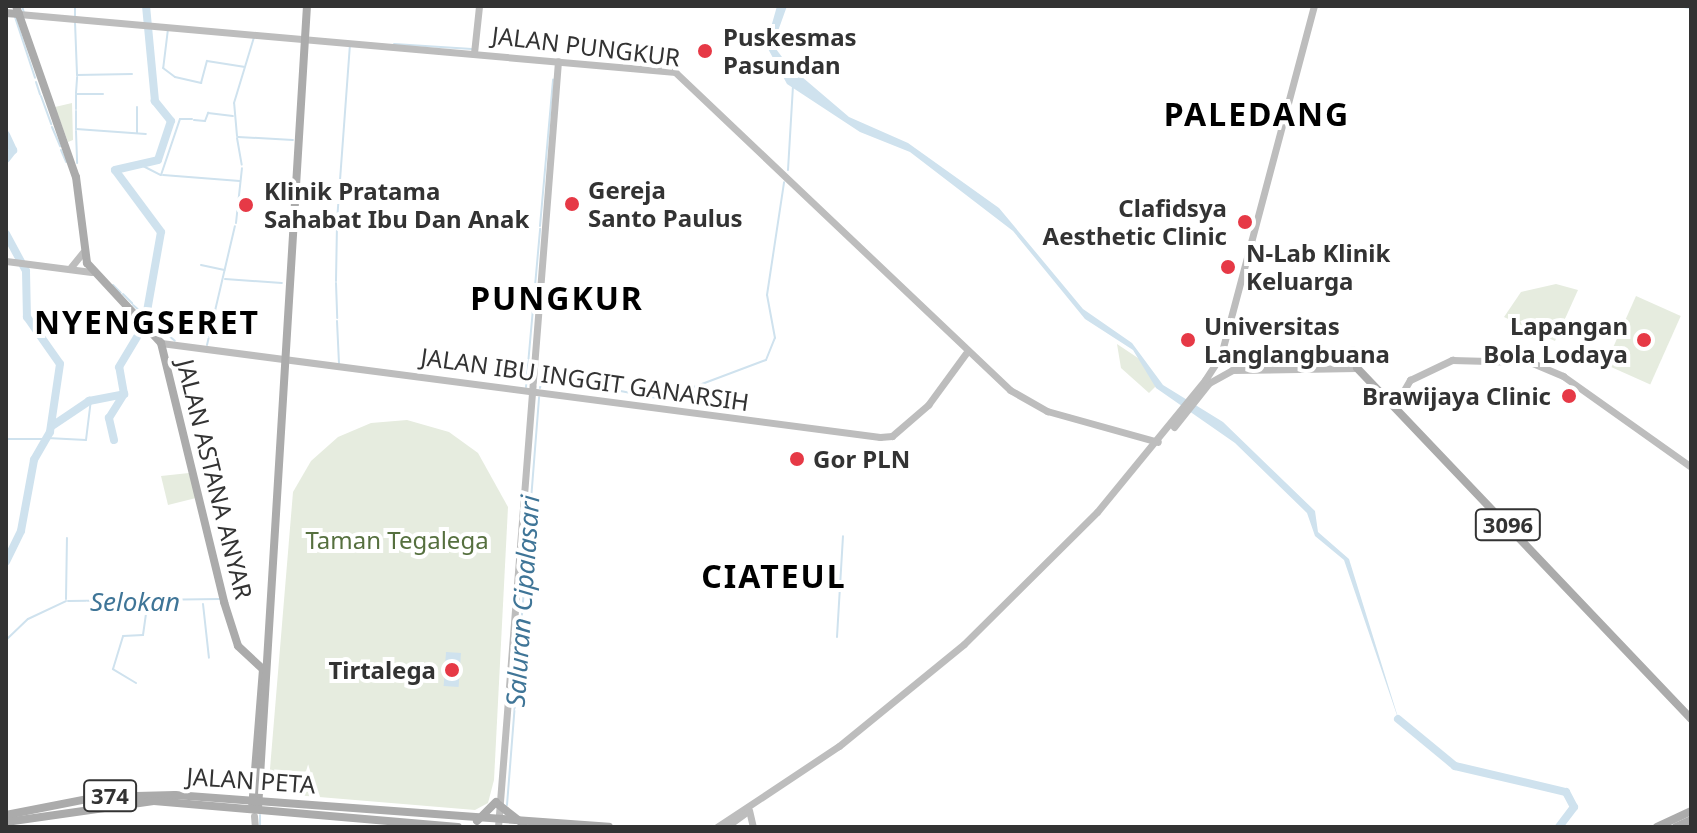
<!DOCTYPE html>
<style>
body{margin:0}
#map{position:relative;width:1697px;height:833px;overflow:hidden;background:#fff;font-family:"Noto Sans",sans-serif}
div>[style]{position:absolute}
.green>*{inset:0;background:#e6ecdf;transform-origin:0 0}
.water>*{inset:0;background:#cfe2ee;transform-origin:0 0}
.stream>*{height:2px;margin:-1px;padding:0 1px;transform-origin:1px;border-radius:1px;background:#cfe2ee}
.river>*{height:8px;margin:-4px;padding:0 4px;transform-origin:4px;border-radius:4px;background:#cfe2ee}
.secondary>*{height:7px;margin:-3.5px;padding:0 3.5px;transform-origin:3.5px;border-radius:3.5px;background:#bdbdbd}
.primary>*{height:8px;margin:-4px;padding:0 4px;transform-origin:4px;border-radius:4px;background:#ababab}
.dots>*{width:22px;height:22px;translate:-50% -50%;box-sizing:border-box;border:4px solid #fff;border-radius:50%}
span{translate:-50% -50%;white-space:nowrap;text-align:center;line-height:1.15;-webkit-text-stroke:8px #fff;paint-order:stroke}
.shield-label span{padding:2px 6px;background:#fff;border:2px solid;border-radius:6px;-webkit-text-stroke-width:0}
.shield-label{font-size:22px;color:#333;font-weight:700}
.poi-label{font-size:24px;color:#333;font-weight:700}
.left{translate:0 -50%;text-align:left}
.right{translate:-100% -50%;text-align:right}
.street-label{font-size:24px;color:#333}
.park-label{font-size:24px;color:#56703f}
.water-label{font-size:26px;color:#3f7597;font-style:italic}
.district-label{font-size:32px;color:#000;font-weight:700;letter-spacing:2px}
.frame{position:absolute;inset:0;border:8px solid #333;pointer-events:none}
</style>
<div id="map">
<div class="green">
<div style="clip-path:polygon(72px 103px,73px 140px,68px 142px,55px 107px)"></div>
<div style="clip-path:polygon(1556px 284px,1578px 290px,1555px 341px,1504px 317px,1521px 292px)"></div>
<div style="left:1636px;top:296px;width:49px;height:75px;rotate:24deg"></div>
<div style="clip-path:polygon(1117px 344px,1141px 360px,1156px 386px,1149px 393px,1121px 368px)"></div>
<div style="clip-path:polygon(407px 420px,449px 432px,478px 453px,508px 507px,494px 780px,488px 803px,475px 810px,283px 794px,269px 781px,293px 492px,311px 461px,338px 437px,371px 423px)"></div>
<div style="clip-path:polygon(189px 473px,196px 498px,168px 505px,161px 476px)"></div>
</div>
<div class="water">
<div style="clip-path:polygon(777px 6px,787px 6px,773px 45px,788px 65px,849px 117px,908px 143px,999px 208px,1083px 309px,1132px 343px,1163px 385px,1223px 422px,1315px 511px,1318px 532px,1349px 559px,1401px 727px,1344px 560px,1315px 536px,1307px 513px,1235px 443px,1156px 388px,1133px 350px,1085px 319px,1013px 231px,910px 152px,860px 132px,787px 84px,766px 45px)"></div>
<div style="left:446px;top:652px;width:15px;height:34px;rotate:4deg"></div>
</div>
<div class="stream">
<div style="left:22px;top:6px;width:7px;rotate:74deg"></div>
<div style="left:75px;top:6px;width:11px;rotate:90deg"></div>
<div style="left:1684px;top:7px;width:6px;rotate:9deg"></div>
<div style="left:15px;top:17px;width:64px;rotate:71.8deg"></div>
<div style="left:75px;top:22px;width:53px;rotate:87.8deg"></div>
<div style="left:77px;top:75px;width:55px;rotate:-1deg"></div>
<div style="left:168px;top:29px;width:39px;rotate:97deg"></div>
<div style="left:163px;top:68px;width:15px;rotate:37deg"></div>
<div style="left:175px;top:77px;width:27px;rotate:13deg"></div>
<div style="left:201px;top:83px;width:23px;rotate:-75deg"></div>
<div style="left:207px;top:61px;width:37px;rotate:9deg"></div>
<div style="left:394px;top:44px;width:78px;rotate:3.7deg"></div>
<div style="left:36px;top:82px;width:13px;rotate:72deg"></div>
<div style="left:76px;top:93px;width:16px;rotate:-86deg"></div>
<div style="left:76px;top:94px;width:27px"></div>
<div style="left:41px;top:96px;width:30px;rotate:70deg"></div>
<div style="left:76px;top:109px;width:14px;rotate:-90deg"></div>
<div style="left:76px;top:111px;width:18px;rotate:90deg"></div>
<div style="left:76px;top:129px;width:70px;rotate:4.1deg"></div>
<div style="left:194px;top:120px;width:11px;rotate:5deg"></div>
<div style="left:205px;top:121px;width:9px;rotate:-69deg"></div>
<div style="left:208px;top:113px;width:25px;rotate:7deg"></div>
<div style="left:52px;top:127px;width:21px;rotate:67deg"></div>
<div style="left:76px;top:131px;width:32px;rotate:88deg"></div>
<div style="left:137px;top:133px;width:26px;rotate:-90deg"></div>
<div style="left:237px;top:136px;width:33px;rotate:-95deg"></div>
<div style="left:234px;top:103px;width:69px;rotate:-73.1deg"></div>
<div style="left:238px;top:137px;width:55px;rotate:3.1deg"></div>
<div style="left:237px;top:138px;width:27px;rotate:80deg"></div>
<div style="left:61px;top:150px;width:13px;rotate:67deg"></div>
<div style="left:143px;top:166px;width:20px;rotate:27deg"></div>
<div style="left:161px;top:175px;width:59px;rotate:-71.3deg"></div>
<div style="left:180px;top:119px;width:12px"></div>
<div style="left:788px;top:170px;width:84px;rotate:-86.6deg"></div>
<div style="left:163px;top:175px;width:77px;rotate:4.5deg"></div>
<div style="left:337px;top:221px;width:176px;rotate:-85.8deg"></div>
<div style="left:236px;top:223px;width:55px;rotate:-83.8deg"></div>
<div style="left:540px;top:226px;width:147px;rotate:-84.9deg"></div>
<div style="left:201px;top:265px;width:24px;rotate:12deg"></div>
<div style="left:225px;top:279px;width:57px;rotate:4deg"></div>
<div style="left:336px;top:281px;width:58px;rotate:-89deg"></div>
<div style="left:336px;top:283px;width:35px;rotate:88deg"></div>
<div style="left:113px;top:285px;width:11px;rotate:45deg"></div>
<div style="left:123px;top:294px;width:13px;rotate:45deg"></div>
<div style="left:133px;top:305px;width:55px;rotate:40.6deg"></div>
<div style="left:337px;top:321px;width:42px;rotate:87.3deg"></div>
<div style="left:207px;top:345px;width:122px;rotate:-76.8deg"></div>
<div style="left:526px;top:387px;width:159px;rotate:-84.9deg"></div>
<div style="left:540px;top:388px;width:10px;rotate:-79deg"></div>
<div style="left:542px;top:378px;width:11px"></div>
<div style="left:553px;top:378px;width:111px;rotate:10.9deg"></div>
<div style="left:662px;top:399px;width:111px;rotate:-20.6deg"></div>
<div style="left:766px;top:360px;width:24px;rotate:-68deg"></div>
<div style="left:775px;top:338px;width:44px;rotate:-100.5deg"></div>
<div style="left:767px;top:295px;width:114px;rotate:-81.4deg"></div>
<div style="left:47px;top:438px;width:39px;rotate:3deg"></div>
<div style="left:86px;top:440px;width:39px;rotate:-83deg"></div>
<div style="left:6px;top:439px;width:39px"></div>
<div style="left:66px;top:599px;width:61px;rotate:-89.1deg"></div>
<div style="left:68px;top:601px;width:152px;rotate:-0.8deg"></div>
<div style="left:203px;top:604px;width:54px;rotate:83.7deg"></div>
<div style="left:837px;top:637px;width:101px;rotate:-86.6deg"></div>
<div style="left:6px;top:640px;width:30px;rotate:-44deg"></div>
<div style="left:28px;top:619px;width:42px;rotate:-25.3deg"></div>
<div style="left:136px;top:683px;width:27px;rotate:-149deg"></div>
<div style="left:113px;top:669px;width:34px;rotate:-73deg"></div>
<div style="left:123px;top:636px;width:20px;rotate:-3deg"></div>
<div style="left:143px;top:635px;width:28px;rotate:-82deg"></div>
<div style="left:507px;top:805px;width:409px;rotate:-85.5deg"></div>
<div style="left:392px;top:825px;width:15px;rotate:8deg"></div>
<div style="left:239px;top:826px;width:5px;rotate:11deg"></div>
<div style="left:260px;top:827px;width:12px;rotate:-90deg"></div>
</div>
<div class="river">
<div style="left:6px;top:135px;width:17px;rotate:65deg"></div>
<div style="left:13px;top:150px;width:11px;rotate:128deg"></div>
<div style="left:6px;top:234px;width:42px;rotate:61.6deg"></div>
<div style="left:26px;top:271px;width:46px;rotate:88.8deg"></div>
<div style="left:27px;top:317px;width:57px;rotate:54.9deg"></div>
<div style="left:60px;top:364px;width:69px;rotate:98.4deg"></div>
<div style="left:50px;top:432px;width:32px;rotate:120deg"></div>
<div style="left:34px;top:460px;width:72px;rotate:100.4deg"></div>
<div style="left:21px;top:531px;width:34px;rotate:116deg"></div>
<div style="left:146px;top:317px;width:86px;rotate:-80deg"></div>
<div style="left:161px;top:232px;width:77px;rotate:-126.6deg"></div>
<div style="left:115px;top:170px;width:44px;rotate:-13.1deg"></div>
<div style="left:158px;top:160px;width:41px;rotate:-71.6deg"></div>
<div style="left:171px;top:121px;width:26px;rotate:-129deg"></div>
<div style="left:155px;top:101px;width:95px;rotate:-95.4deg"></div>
<div style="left:52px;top:426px;width:45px;rotate:-34deg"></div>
<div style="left:89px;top:401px;width:36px;rotate:-11deg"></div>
<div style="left:124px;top:394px;width:27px;rotate:-100deg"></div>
<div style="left:119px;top:367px;width:35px;rotate:-59deg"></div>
<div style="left:114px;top:440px;width:23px;rotate:-103deg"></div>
<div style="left:109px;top:418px;width:28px;rotate:-58deg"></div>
<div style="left:1398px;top:719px;width:74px;rotate:39.5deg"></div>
<div style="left:1455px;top:766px;width:114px;rotate:13.2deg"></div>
<div style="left:1566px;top:792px;width:17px;rotate:62deg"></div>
<div style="left:1574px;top:807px;width:25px;rotate:127deg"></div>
</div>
<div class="secondary">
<div style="left:19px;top:14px;width:659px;rotate:5.05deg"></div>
<div style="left:675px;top:72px;width:462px;rotate:43.5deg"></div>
<div style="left:1010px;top:390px;width:43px;rotate:29.6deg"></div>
<div style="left:1047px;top:411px;width:115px;rotate:15.6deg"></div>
<div style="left:474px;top:53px;width:47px;rotate:-83.9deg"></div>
<div style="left:6px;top:261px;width:86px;rotate:7.4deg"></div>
<div style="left:71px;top:267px;width:19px;rotate:-51deg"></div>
<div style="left:161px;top:343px;width:725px;rotate:7.45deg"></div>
<div style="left:880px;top:437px;width:12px;rotate:-5deg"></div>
<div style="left:892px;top:436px;width:48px;rotate:-40.7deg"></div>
<div style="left:928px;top:405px;width:64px;rotate:-53.8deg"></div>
<div style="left:1346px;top:365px;width:17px;rotate:-66deg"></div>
<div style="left:1396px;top:404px;width:28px;rotate:-60deg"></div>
<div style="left:1410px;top:380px;width:47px;rotate:-25.5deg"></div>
<div style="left:1452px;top:360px;width:78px;rotate:1.5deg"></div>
<div style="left:1530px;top:362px;width:36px;rotate:23deg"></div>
<div style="left:1563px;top:376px;width:157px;rotate:35.4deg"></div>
<div style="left:1174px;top:427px;width:56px;rotate:-51.5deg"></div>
<div style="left:1209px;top:383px;width:26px;rotate:-29deg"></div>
<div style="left:1232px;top:370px;width:125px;rotate:-0.9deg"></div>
<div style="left:749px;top:810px;width:17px;rotate:77deg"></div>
<div style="left:254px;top:816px;width:11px;rotate:85deg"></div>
<div style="left:498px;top:827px;width:768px;rotate:-85.52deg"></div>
<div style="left:717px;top:827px;width:146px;rotate:-33.6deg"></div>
<div style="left:839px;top:746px;width:161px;rotate:-39.2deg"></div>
<div style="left:964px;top:644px;width:187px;rotate:-44.8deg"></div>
<div style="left:1097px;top:512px;width:171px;rotate:-50.7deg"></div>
<div style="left:1205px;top:380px;width:30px;rotate:-57deg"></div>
<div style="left:1221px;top:355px;width:361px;rotate:-75.1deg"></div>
<div style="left:726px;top:827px;width:26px;rotate:-36deg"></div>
</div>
<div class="primary">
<div style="left:16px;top:6px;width:181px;rotate:70.7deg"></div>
<div style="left:76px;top:177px;width:87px;rotate:82.7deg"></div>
<div style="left:87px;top:263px;width:109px;rotate:47.2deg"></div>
<div style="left:161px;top:343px;width:267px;rotate:76.3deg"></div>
<div style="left:224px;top:602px;width:46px;rotate:72.3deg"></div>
<div style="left:238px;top:646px;width:34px;rotate:43deg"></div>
<div style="left:263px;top:669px;width:139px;rotate:94.5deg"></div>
<div style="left:6px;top:13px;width:13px;rotate:4deg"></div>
<div style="left:1357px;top:368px;width:485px;rotate:46.4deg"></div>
<div style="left:499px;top:805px;width:31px;rotate:38deg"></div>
<div style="left:258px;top:809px;width:804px;rotate:-86.51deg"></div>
<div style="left:6px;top:815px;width:94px;rotate:-11.1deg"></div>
<div style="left:98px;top:797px;width:77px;rotate:-1.5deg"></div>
<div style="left:175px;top:795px;width:435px;rotate:4.2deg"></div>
<div style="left:477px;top:821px;width:27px;rotate:-45deg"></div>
<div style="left:6px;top:822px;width:149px;rotate:-8.1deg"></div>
<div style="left:154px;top:801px;width:305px;rotate:4.9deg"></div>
<div style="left:1657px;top:827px;width:38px;rotate:-25deg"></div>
<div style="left:1676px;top:827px;width:17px;rotate:-25deg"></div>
</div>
<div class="dots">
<div style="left:705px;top:51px;background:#e63946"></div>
<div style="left:572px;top:204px;background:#e63946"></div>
<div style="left:246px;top:205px;background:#e63946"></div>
<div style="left:1245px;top:222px;background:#e63946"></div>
<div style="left:1228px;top:267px;background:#e63946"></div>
<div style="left:1188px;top:340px;background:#e63946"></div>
<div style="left:1644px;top:340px;background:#e63946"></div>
<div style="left:1569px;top:396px;background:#e63946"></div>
<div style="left:797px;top:459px;background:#e63946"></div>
<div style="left:452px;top:670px;background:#e63946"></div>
</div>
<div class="shield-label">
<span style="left:1508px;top:525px">3096</span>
<span style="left:110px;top:796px">374</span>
</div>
<div class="poi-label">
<span class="left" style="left:723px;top:51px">Puskesmas<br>Pasundan</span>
<span class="left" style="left:588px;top:204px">Gereja<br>Santo Paulus</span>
<span class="left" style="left:264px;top:205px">Klinik Pratama<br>Sahabat Ibu Dan Anak</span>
<span class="right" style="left:1227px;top:222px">Clafidsya<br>Aesthetic Clinic</span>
<span class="left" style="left:1246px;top:267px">N-Lab Klinik<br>Keluarga</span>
<span class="left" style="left:1204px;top:340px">Universitas<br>Langlangbuana</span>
<span class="right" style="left:1628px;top:340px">Lapangan<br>Bola Lodaya</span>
<span class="right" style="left:1551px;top:396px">Brawijaya Clinic</span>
<span class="left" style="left:813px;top:459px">Gor PLN</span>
<span class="right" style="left:436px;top:670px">Tirtalega</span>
</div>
<div class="street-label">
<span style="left:586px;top:46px;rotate:7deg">JALAN PUNGKUR</span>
<span style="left:585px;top:379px;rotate:8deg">JALAN IBU INGGIT GANARSIH</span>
<span style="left:215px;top:479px;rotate:76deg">JALAN ASTANA ANYAR</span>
<span style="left:251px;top:780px;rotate:4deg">JALAN PETA</span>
</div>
<div class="park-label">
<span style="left:397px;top:540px">Taman Tegalega</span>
</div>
<div class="water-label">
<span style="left:523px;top:601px;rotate:-86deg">Saluran Cipalasari</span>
<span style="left:135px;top:602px">Selokan</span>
</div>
<div class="district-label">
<span style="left:1257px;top:114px">PALEDANG</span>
<span style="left:557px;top:298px">PUNGKUR</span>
<span style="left:147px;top:322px">NYENGSERET</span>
<span style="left:774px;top:576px">CIATEUL</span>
</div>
<div class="frame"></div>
</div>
